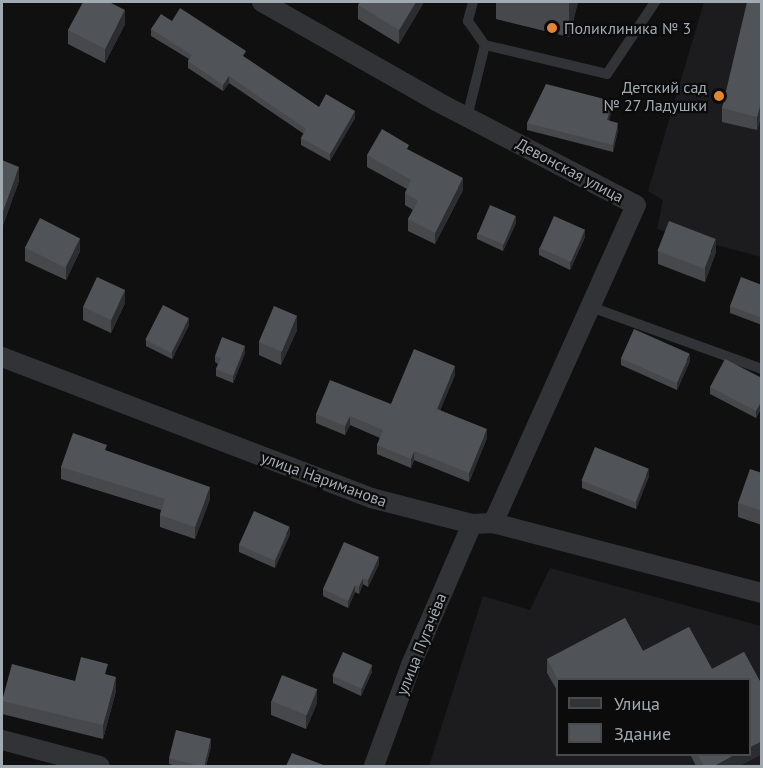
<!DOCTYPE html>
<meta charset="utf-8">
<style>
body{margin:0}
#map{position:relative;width:763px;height:768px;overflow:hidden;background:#101011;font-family:"PT Sans",sans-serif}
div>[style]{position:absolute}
.built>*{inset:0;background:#1c1c1e}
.service>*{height:10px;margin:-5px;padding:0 5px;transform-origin:5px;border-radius:5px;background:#313336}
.minor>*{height:20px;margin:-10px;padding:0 10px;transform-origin:10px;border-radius:10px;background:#313336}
.wall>*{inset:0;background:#46484c}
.shaded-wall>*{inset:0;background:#2c2d30}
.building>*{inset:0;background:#505357;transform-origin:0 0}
.dots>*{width:16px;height:16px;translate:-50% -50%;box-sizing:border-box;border:3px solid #0b0b0c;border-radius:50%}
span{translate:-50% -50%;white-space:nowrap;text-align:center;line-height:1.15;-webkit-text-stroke:4.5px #0b0b0c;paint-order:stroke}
.poi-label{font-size:16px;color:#a2aab1}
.left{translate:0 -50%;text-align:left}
.right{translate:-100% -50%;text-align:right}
.street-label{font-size:16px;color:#a2aab1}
.frame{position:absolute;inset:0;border:3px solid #a2aab1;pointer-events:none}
.legend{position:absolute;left:556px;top:678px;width:195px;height:78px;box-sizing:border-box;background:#0b0b0c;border:2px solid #474b4e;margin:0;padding:8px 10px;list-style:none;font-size:18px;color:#a2aab1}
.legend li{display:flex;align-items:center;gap:12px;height:30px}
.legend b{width:30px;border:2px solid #474b4e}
</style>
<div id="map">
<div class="built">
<div style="clip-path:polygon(704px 2px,761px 2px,761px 257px,657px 229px,663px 200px,648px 191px)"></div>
<div style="clip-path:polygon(evenodd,550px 568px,761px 626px,761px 766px,429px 766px,483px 596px,530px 610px,550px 568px,558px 680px,750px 680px,750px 754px,558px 754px,558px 680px)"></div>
</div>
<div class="service">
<div style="left:473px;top:2px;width:20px;rotate:105deg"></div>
<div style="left:468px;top:21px;width:29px;rotate:55deg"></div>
<div style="left:467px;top:117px;width:74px;rotate:-76deg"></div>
<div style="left:485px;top:45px;width:125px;rotate:13.4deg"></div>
<div style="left:607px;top:74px;width:87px;rotate:-56.3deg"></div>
<div style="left:591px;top:307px;width:182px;rotate:19.9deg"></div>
</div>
<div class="minor">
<div style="left:262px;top:2px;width:200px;rotate:29.6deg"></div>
<div style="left:436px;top:101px;width:225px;rotate:27.5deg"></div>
<div style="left:636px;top:205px;width:349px;rotate:114.2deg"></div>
<div style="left:2px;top:357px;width:395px;rotate:20.9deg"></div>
<div style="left:371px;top:498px;width:104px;rotate:14.4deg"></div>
<div style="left:472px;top:524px;width:21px;rotate:-3deg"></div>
<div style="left:493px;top:523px;width:278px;rotate:14.6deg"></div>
<div style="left:2px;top:740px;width:101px;rotate:14.9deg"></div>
<div style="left:374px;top:766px;width:108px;rotate:-69.9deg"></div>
<div style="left:411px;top:665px;width:154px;rotate:-66.6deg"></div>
</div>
<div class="wall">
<div style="clip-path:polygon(424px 2px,399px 44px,358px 19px,358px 5px)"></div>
<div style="clip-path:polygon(496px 2px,578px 2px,569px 37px,496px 19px)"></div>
<div style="clip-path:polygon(762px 2px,762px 112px,757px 130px,722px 122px,722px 108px)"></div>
<div style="clip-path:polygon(172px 21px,246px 58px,319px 107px,355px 118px,330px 161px,301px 145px,301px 138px,304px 134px,229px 83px,223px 91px,188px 68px,188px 61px,189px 59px,151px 36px,151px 29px)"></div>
<div style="clip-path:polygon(125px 24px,105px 63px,68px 44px,68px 30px)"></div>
<div style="clip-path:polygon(612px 108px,609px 120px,618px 130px,613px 152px,527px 130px,527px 123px)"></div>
<div style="clip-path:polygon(409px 150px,463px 190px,435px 244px,408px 231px,408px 219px,413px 210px,405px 205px,405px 193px,407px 189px,367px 167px,367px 155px)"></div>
<div style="clip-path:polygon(2px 160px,19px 181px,3px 225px,2px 224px)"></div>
<div style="clip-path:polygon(516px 223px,503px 251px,477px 239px,477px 233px)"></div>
<div style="clip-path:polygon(585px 237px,570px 270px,539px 255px,539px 248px)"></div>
<div style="clip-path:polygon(25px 247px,80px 251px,66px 280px,25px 261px)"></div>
<div style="clip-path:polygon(658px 251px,716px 252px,705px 282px,658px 264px)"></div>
<div style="clip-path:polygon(762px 285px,762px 325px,730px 313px,730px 306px)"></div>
<div style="clip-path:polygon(125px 303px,111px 333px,83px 320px,83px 307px)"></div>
<div style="clip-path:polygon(189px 325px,172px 359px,146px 346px,146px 340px)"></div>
<div style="clip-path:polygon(297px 330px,281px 365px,259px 355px,259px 342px)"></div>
<div style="clip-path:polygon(245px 353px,233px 383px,216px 376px,216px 369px,218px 364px,215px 362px,215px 356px)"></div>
<div style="clip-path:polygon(621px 358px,690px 361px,677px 390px,621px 365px)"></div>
<div style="clip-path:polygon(455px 375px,440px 410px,487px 438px,469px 482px,414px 460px,411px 468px,377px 454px,377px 445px,380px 438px,350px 425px,345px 435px,316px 423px,316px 414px,391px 404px)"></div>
<div style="clip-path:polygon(762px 378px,762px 407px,756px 418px,710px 394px,710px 387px)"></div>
<div style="clip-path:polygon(107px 451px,210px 499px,195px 539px,160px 527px,160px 515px,161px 510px,61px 479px,61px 467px)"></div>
<div style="clip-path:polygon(762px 473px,762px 525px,738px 517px,738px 503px)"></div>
<div style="clip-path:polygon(649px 476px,636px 509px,582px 488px,582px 481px)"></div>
<div style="clip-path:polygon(290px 534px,275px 568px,239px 552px,239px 545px)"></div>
<div style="clip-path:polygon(379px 564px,368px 587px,363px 584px,359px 594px,355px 592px,348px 608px,323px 596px,323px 589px)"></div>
<div style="clip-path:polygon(625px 618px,643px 651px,689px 627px,712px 669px,744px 652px,762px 685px,762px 754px,739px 766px,696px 766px,690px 754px,750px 754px,750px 680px,558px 680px,558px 692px,547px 673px,547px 659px)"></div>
<div style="clip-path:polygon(372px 672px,361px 696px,333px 683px,333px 676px)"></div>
<div style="clip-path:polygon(108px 675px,116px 691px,103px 739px,2px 714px,2px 701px,75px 681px)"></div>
<div style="clip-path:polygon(271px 701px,317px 703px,306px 729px,271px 715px)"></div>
<div style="clip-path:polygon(211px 746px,206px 766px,177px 766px,169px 764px,169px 758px)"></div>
</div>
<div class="shaded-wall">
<div style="clip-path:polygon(416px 2px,424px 2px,399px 44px,399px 30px)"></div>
<div style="clip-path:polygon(569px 2px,578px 2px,569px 37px)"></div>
<div style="clip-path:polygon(125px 10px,125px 24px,105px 63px,105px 49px)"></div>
<div style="clip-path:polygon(229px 76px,229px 83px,223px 91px,223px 85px)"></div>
<div style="clip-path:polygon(762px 99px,762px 112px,757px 130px,757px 117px)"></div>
<div style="clip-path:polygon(612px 101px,612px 108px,607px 127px,607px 120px)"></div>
<div style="clip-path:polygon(355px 111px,355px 118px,330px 161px,330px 154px)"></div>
<div style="clip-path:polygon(618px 123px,618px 130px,613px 152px,613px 145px)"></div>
<div style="clip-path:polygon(19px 167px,19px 181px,3px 225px,3px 211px)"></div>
<div style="clip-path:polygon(463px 178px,463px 190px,435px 244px,435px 233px)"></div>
<div style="clip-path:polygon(516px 216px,516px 223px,503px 251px,503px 244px)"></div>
<div style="clip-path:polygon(585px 230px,585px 237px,570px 270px,570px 263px)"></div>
<div style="clip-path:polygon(80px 238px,80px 251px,66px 280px,66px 267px)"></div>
<div style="clip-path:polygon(716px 239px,716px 252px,705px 282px,705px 268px)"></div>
<div style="clip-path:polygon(125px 290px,125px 303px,111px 333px,111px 320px)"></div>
<div style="clip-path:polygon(297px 316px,297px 330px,281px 365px,281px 352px)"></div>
<div style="clip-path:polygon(189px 318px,189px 325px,172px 359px,172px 352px)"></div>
<div style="clip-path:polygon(245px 346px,245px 353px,233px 383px,233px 376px)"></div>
<div style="clip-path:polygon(690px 354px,690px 361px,677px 390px,677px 383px)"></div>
<div style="clip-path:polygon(455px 366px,455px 375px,437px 418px,437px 409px)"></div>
<div style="clip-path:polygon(762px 400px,762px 407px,756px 418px,756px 411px)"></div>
<div style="clip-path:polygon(350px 416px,350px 425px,345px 435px,345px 426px)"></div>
<div style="clip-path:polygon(487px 429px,487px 438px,469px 482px,469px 473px)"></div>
<div style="clip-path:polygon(414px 451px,414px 460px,411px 468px,411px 459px)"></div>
<div style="clip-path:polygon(649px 469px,649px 476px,636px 509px,636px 502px)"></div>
<div style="clip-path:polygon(210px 487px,210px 499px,195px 539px,195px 527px)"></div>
<div style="clip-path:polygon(290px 527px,290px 534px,275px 568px,275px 561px)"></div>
<div style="clip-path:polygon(379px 557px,379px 564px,368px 587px,368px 580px)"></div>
<div style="clip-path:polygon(363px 578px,363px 584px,359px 594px,359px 587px)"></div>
<div style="clip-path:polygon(355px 585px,355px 592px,348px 608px,348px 601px)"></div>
<div style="clip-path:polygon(372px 665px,372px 672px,361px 696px,361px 689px)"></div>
<div style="clip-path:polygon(116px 677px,116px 691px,103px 739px,103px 725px)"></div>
<div style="clip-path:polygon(317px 689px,317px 703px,306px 729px,306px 716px)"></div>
<div style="clip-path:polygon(211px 739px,211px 746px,206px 766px,204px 766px)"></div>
<div style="clip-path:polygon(762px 741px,762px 754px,739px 766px,714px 766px,736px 754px,750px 754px,750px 747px)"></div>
</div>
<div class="building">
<div style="clip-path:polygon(83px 2px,109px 2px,125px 10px,105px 49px,68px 30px)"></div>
<div style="clip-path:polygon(360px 2px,416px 2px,399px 30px,358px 5px)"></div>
<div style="clip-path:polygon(747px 2px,762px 2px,762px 99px,757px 117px,722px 108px)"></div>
<div style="clip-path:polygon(180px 8px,246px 51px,243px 56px,319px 107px,326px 94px,355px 111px,330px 154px,301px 138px,306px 129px,229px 76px,223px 85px,188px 61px,192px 55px,151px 29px,161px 14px,172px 21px)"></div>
<div style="clip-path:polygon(546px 84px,612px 101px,607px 120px,618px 123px,613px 145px,527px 123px)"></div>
<div style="clip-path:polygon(382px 129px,409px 145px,407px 149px,463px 178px,435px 233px,408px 219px,418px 201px,405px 193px,411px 180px,367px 155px)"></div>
<div style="clip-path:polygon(2px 160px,19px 167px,3px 211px,2px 211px)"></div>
<div style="left:490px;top:205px;width:28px;height:31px;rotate:23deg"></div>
<div style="left:554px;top:216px;width:34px;height:35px;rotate:24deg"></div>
<div style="left:40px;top:218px;width:45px;height:33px;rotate:27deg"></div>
<div style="left:669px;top:221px;width:50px;height:32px;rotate:21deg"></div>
<div style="left:97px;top:277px;width:31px;height:33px;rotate:25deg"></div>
<div style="clip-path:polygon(741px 277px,762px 285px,762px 318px,730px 306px)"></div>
<div style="left:163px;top:305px;width:29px;height:39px;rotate:27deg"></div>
<div style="left:274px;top:306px;width:25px;height:39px;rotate:23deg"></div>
<div style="left:634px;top:329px;width:61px;height:32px;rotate:24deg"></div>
<div style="clip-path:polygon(222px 337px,245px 346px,233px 376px,216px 369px,221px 358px,215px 356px)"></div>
<div style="clip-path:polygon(414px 349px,455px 366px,437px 409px,487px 429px,469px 473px,414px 451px,411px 459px,377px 445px,383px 430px,350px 416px,345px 426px,316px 414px,330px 380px,391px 404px)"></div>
<div style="clip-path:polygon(725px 359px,762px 378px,762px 400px,756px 411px,710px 387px)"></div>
<div style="clip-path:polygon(73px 433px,107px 445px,105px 450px,210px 487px,195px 527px,160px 515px,165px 499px,61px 467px)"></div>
<div style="left:595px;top:447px;width:58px;height:36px;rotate:22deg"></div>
<div style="clip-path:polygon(750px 469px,762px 473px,762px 511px,738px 503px)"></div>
<div style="left:254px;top:511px;width:39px;height:37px;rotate:24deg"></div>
<div style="clip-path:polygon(344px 542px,379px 557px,368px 580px,363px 578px,359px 587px,355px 585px,348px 601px,323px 589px)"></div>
<div style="clip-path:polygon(625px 618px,643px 651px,689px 627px,712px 669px,744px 652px,762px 685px,762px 741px,750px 747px,750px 680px,558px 680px,547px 659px)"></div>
<div style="left:343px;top:652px;width:32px;height:26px;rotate:24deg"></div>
<div style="clip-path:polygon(81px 657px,108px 664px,105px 674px,116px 677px,103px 725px,2px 701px,12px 664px,75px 681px)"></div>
<div style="left:282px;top:675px;width:38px;height:28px;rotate:22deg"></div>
<div style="left:176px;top:730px;width:36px;height:29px;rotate:14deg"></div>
<div style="clip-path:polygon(292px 753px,326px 766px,286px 766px)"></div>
<div style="clip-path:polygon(697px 754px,736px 754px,714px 766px,704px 766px)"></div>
</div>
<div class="dots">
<div style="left:552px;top:28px;background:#e58534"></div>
<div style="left:719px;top:96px;background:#e58534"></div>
</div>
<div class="poi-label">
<span class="left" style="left:564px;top:28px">Поликлиника № 3</span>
<span class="right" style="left:707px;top:96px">Детский сад<br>№ 27 Ладушки</span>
</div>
<div class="street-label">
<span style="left:570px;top:170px;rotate:28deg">Девонская улица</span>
<span style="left:324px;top:479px;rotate:20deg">улица Нариманова</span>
<span style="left:421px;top:644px;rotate:-68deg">улица Пугачёва</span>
</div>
<div class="frame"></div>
<ul class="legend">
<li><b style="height:8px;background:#313336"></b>Улица</li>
<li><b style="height:16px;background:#505357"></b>Здание</li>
</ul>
</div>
